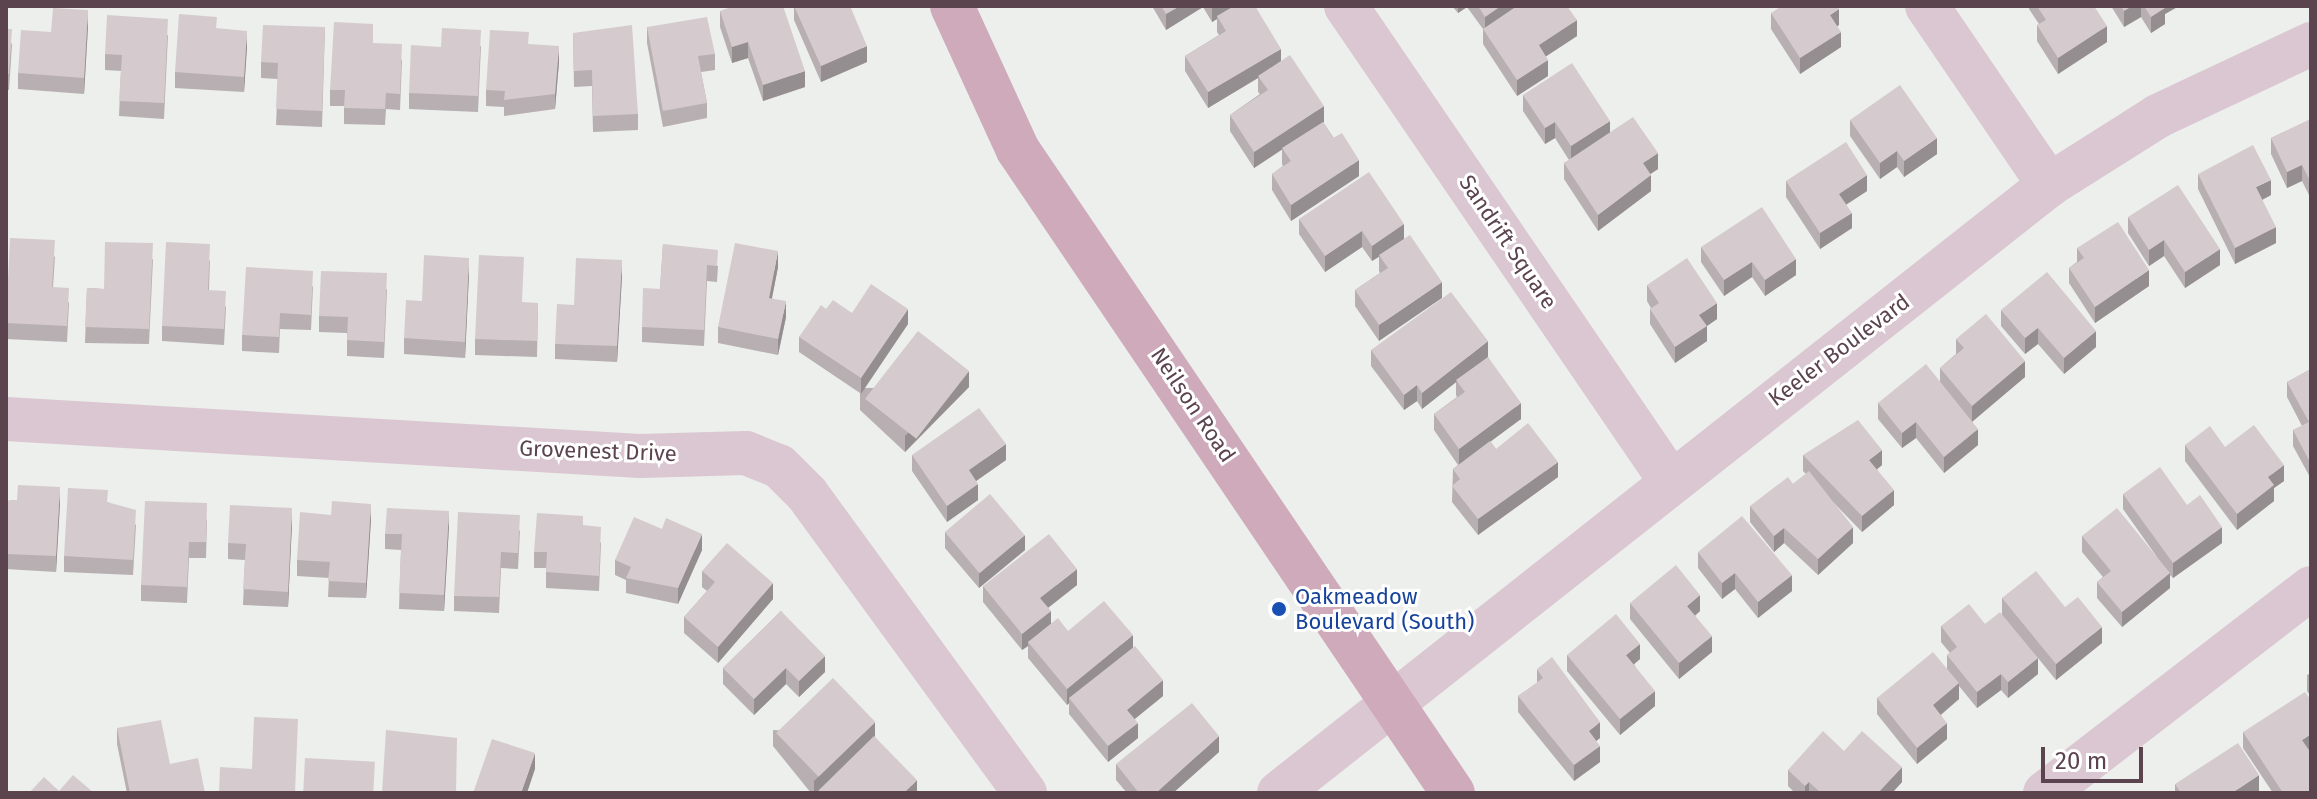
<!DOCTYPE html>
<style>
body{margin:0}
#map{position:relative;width:2317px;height:799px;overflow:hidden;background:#ecefec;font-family:"Fira Sans",sans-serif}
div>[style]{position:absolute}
.minor>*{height:44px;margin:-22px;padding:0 22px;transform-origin:22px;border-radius:22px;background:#dbc7d1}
.major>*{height:44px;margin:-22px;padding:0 22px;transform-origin:22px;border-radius:22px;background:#ceaaba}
.wall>*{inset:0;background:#b7afb1}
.shaded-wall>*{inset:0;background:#958e90}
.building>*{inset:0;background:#d5cbce;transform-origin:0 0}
.dots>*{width:22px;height:22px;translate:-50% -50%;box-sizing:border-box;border:4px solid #fff;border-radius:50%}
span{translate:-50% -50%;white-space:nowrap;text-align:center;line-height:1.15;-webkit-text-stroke:6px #fff;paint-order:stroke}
.street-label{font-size:22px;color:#5b444e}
.transit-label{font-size:22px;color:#164399}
.left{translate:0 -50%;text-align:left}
.frame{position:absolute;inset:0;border:8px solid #5b444e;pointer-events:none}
.scale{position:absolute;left:2041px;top:747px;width:102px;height:36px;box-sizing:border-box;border:4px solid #5b444e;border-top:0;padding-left:10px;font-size:24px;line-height:28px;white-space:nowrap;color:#5b444e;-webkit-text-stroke:6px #fff;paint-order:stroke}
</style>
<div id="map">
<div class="minor">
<div style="left:1346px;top:6px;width:573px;rotate:55.67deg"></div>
<div style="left:1927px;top:6px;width:217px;rotate:55.7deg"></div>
<div style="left:6px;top:419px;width:635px;rotate:3.34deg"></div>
<div style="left:640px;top:456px;width:106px;rotate:-1.6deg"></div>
<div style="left:746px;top:453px;width:35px;rotate:22deg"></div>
<div style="left:779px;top:466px;width:40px;rotate:45deg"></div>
<div style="left:807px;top:494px;width:370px;rotate:53.9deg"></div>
<div style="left:1279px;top:793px;width:981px;rotate:-38.29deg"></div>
<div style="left:2049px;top:185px;width:129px;rotate:-32.3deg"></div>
<div style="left:2158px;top:116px;width:169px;rotate:-25.2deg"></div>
<div style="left:2045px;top:793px;width:336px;rotate:-37.6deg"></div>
</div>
<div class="major">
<div style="left:952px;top:6px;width:158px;rotate:65.4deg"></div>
<div style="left:1018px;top:150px;width:776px;rotate:55.92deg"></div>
</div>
<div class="wall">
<div style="clip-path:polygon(794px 6px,850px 6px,867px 62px,821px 82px,794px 20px)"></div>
<div style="clip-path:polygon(1152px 6px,1255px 6px,1281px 61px,1324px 122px,1323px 122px,1359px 176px,1291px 221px,1272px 190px,1272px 174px,1283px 166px,1282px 164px,1282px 149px,1254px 168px,1230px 131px,1230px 115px,1260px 94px,1258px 92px,1258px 78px,1208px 108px,1185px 71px,1185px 56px,1219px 35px,1217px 32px,1217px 19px,1212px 22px,1203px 7px,1166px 30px)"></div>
<div style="clip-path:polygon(1452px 6px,1567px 6px,1577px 36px,1546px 56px,1548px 76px,1517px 96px,1483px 44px,1483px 29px,1467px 7px,1458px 13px)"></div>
<div style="clip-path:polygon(2029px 6px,2094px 6px,2107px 42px,2058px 74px,2037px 41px,2037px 25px,2039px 24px,2029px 9px)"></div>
<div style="clip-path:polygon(2111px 6px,2179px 6px,2165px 14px,2165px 24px,2151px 33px,2141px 17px,2124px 27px)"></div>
<div style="clip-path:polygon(720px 11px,805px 87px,763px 101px,748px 58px,732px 63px,720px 27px)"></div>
<div style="clip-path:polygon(1771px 13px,1839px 25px,1837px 26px,1841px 47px,1800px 74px,1771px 29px)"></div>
<div style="clip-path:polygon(88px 26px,84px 94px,18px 89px,18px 73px,51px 32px)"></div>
<div style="clip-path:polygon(325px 27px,322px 127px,276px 125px,278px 79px,261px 78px,261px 62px)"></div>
<div style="clip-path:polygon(647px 27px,715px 54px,715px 70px,701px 72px,707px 103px,707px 118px,663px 127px,647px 43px)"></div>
<div style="clip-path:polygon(6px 29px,12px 45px,9px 90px,6px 90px)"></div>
<div style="clip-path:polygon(217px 29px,247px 47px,244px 92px,175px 88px,175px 72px)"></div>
<div style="clip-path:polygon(573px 33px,638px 114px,638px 130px,593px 132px,592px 86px,574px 87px)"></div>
<div style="clip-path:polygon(168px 35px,164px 119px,119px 116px,121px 71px,105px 70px,105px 54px)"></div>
<div style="clip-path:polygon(373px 43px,402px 60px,400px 110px,386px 109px,385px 125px,344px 124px,344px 106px,330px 106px,330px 90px)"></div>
<div style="clip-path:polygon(529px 44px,559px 62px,555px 109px,504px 116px,504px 107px,486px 106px,486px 90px)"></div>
<div style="clip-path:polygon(481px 46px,478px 112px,409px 109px,409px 93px,441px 47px)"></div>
<div style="clip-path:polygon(1523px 95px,1610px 133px,1658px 169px,1650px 174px,1651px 191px,1598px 231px,1564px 179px,1564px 163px,1569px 160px,1555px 138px,1545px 144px,1523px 111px)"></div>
<div style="clip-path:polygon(2311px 119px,2311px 199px,2302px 181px,2287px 188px,2271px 154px,2271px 138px)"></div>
<div style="clip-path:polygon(1850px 120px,1937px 154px,1904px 177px,1897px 167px,1880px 179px,1850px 136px)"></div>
<div style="clip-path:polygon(2198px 174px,2271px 195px,2262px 200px,2276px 243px,2235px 264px,2198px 189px)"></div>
<div style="clip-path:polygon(1786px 181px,1867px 191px,1846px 205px,1852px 228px,1820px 249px,1786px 197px)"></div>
<div style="clip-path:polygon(2128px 217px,2220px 265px,2185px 288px,2164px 256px,2149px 266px,2128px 233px)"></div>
<div style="clip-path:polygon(1299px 219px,1404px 224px,1379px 341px,1355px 306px,1355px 290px,1380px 273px,1379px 271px,1379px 257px,1372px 261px,1362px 247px,1325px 272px,1299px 234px)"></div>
<div style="clip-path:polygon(663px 244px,718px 266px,717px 282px,707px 281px,704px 346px,642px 342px,642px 327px,660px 289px)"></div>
<div style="clip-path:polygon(1701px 247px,1796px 275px,1765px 296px,1752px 277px,1724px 296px,1701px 262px)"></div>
<div style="clip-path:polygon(2077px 248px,2149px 286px,2095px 323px,2069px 283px,2069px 268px,2077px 262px)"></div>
<div style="clip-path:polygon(55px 256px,53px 287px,69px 303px,67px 342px,6px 339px,6px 308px)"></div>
<div style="clip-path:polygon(153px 259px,149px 344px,85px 343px,87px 288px,104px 289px)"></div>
<div style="clip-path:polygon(210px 260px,209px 290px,226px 307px,224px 345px,162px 341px,162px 326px)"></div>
<div style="clip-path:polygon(778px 267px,772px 298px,786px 317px,778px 355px,718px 343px,718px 327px)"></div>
<div style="clip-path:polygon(469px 274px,465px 358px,404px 354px,404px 338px,422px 301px)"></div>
<div style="clip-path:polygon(622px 276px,617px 362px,555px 359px,555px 344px,574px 305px)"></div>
<div style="clip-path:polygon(1647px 285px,1717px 319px,1707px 326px,1707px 341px,1675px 363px,1650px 324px,1650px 309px,1651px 308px,1647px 301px)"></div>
<div style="clip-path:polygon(313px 286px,311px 330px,280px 329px,279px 353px,242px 351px,242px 335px)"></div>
<div style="clip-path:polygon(387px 289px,384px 358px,347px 356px,347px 333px,319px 332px,319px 316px)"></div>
<div style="clip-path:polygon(538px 303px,537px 357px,475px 355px,475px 339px)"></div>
<div style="clip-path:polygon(826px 309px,852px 313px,908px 324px,864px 388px,969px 387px,905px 452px,860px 410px,860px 393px,799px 352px,799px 337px)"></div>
<div style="clip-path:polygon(2001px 310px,2096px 347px,2064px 374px,2038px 344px,2025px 354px,2001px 326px)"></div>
<div style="clip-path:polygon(1956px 339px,2025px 377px,1972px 421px,1978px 445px,1944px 473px,1916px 438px,1902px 448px,1878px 419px,1878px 403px,1940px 382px,1940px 368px,1956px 354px)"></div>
<div style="clip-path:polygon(1371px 350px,1488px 357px,1521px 419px,1490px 441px,1496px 449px,1558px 477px,1478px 535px,1452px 502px,1453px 469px,1458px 465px,1434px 430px,1434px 414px,1457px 397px,1456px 395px,1456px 382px,1422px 409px,1417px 401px,1404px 410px,1371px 366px)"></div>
<div style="clip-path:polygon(2311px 369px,2311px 479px,2293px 446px,2293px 430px,2302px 426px,2287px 397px,2287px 382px)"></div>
<div style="clip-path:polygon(2185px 445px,2225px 447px,2284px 481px,2274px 488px,2274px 501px,2237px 530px,2185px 461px)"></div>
<div style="clip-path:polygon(912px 455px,1006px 460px,976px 481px,978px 500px,947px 522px,912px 471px)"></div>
<div style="clip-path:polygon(1803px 455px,1882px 465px,1877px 469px,1894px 505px,1862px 532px,1833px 502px,1853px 543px,1818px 575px,1784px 543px,1774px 552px,1750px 522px,1750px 506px,1793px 484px,1806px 474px,1803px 471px)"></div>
<div style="clip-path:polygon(2123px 494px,2187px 505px,2222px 543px,2173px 578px,2170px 575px,2170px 588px,2122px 627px,2097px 598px,2097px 582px,2103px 577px,2082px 552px,2082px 536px,2157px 557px,2123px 509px)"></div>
<div style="clip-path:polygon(17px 500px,60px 503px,56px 572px,6px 569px,6px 501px)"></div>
<div style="clip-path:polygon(108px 502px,136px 525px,133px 575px,64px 572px,64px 556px)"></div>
<div style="clip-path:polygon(207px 519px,206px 558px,189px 558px,187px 603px,141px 601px,141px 585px)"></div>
<div style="clip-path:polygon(371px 519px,366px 598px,328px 597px,329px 578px,297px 576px,297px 560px)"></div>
<div style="clip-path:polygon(292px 524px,288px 607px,243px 605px,245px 560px,228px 559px,228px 543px)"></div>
<div style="clip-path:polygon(583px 525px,601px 543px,599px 591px,546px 588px,546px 568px,534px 568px,534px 552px)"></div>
<div style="clip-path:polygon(449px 526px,444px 611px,399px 609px,401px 550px,385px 549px,385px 534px)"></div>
<div style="clip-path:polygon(520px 530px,518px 569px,501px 568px,499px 613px,454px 611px,454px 596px)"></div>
<div style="clip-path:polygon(945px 532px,1025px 550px,979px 588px,945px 548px)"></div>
<div style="clip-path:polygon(702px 550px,678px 604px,626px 593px,626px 580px,615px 575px,615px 560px)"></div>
<div style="clip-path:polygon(1698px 552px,1792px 591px,1758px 618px,1735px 589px,1722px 599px,1698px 568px)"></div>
<div style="clip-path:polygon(702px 571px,773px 599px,718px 663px,684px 633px,684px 617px,707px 591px,702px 587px)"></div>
<div style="clip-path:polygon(1077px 585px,1048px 608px,1051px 623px,1068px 631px,1133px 647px,1163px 696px,1135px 719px,1138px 738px,1108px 762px,1069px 714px,1069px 703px,1067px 705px,1028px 658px,1028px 646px,1022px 650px,983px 602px,983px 586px)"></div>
<div style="clip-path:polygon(2002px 598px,2065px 607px,2102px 643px,2056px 680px,2038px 658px,2038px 674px,2008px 698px,2001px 690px,1977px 708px,1959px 686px,1959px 699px,1941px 715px,1947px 739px,1917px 764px,1877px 714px,1877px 698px,1947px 669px,1947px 655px,1950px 653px,1941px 642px,1941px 626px,1985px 624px,2002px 614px)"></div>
<div style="clip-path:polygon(1630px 603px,1700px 611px,1695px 616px,1712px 652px,1679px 679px,1630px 619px)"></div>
<div style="clip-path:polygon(781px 611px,825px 672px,799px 697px,786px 684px,754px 715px,723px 684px,723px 668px)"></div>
<div style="clip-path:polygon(1567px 655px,1640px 659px,1634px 664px,1655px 706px,1620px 735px,1567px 671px)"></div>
<div style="clip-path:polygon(1537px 669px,1600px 738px,1596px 741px,1600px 762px,1574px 781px,1518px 712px,1518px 696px,1537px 683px)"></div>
<div style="clip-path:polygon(2311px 673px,2311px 697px,2307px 691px,2307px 675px)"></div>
<div style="clip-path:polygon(117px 728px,205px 793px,127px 793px,117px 744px)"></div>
<div style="clip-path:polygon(773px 730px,875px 737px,917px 793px,811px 793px,773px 746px)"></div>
<div style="clip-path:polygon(2243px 732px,2309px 751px,2311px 793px,2273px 793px,2243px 748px)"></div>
<div style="clip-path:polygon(1844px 751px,1902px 782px,1892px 793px,1795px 793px,1788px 786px,1788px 770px)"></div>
<div style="clip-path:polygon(1219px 752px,1173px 793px,1127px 793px,1116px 780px,1116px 764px)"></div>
<div style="clip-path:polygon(2175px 784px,2259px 791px,2255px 793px,2175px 793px)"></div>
</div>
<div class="shaded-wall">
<div style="clip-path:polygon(1180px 6px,1203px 6px,1203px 7px,1166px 30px,1166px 14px)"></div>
<div style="clip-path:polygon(1212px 6px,1238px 6px,1217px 16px,1217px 19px,1212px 22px)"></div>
<div style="clip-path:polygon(1458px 6px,1467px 6px,1467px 7px,1458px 13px)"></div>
<div style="clip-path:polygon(1501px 6px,1524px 6px,1485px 33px,1485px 17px)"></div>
<div style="clip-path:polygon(2132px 6px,2141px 6px,2141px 17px,2124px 27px,2124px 11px)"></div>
<div style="clip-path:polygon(2161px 6px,2179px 6px,2165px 14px,2165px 24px,2151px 33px,2151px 17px)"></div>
<div style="clip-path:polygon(1839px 9px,1839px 25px,1830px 31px,1830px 15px)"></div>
<div style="clip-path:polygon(88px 10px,88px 26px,84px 94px,84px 78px)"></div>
<div style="clip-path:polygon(1577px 20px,1577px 36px,1539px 61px,1539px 45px)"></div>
<div style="clip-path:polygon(2107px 26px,2107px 42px,2058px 74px,2058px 58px)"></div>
<div style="clip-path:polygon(247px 31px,247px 47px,244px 92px,244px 77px)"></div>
<div style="clip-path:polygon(1841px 32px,1841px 47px,1800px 74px,1800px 58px)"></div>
<div style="clip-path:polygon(748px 42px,748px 58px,732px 63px,732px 47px)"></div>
<div style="clip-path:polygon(559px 46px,559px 62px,555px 109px,555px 94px)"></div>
<div style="clip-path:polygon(867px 46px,867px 62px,821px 82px,821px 66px)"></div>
<div style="clip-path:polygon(1281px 49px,1281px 64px,1208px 108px,1208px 92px)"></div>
<div style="clip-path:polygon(1548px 60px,1548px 76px,1517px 96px,1517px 80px)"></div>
<div style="clip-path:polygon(805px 71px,805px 87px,763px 101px,763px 85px)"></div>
<div style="clip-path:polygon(1324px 106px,1324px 122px,1254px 168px,1254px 152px)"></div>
<div style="clip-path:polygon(1610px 121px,1610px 137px,1571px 162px,1571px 146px)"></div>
<div style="clip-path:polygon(1555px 122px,1555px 138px,1545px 144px,1545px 128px)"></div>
<div style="clip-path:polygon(1937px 138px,1937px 154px,1904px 177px,1904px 161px)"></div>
<div style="clip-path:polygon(1897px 151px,1897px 167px,1880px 179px,1880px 163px)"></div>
<div style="clip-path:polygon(1658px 153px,1658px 169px,1643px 179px,1643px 163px)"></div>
<div style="clip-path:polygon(1359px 160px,1359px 176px,1291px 221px,1291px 205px)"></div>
<div style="clip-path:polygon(2302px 165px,2302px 181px,2287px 188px,2287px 172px)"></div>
<div style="clip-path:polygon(1651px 175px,1651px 191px,1598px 231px,1598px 215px)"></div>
<div style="clip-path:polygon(1867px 175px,1867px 191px,1839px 209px,1839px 194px)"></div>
<div style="clip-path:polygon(2271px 180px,2271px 195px,2256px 203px,2256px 187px)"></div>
<div style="clip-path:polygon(1852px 213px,1852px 228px,1820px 249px,1820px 233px)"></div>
<div style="clip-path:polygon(1404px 224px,1404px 240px,1372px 261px,1372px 246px)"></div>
<div style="clip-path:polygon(2276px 227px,2276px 243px,2235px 264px,2235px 248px)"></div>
<div style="clip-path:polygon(1362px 231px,1362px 247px,1325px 272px,1325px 256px)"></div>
<div style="clip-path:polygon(2164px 240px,2164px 256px,2149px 266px,2149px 250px)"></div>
<div style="clip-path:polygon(2220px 249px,2220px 265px,2185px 288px,2185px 272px)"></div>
<div style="clip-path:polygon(778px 251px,778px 267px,769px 313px,769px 298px)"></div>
<div style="clip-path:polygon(469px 258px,469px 274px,465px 358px,465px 342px)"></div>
<div style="clip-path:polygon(1796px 259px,1796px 275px,1765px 296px,1765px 280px)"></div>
<div style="clip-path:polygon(622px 260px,622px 276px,617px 362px,617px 346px)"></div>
<div style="clip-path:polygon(1752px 262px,1752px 277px,1724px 296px,1724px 280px)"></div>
<div style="clip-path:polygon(2149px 270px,2149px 286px,2095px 323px,2095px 307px)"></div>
<div style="clip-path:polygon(1442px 282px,1442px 298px,1379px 341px,1379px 325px)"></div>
<div style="clip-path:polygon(786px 301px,786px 317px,778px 355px,778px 339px)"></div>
<div style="clip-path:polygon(1717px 303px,1717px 319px,1707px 326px,1707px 341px,1675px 363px,1675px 347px,1699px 315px)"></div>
<div style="clip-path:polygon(908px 309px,908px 324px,861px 394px,861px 378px)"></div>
<div style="clip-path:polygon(2038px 328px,2038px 344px,2025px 354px,2025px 338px)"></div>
<div style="clip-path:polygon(2096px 331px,2096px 347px,2064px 374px,2064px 358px)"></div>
<div style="clip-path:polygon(1488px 341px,1488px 357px,1422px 409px,1422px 393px)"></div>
<div style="clip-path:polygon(2025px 361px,2025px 377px,1972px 422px,1972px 406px)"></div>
<div style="clip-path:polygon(969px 371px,969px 387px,905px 452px,905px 436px)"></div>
<div style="clip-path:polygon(1417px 385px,1417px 401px,1404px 410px,1404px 395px)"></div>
<div style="clip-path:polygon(1521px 403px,1521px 419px,1459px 465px,1459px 449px)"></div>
<div style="clip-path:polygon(1916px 422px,1916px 438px,1902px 448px,1902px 433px)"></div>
<div style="clip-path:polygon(1978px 429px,1978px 445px,1944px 473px,1944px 457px)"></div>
<div style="clip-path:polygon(1006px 444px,1006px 460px,969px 486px,969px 470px)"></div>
<div style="clip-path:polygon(1882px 450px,1882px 465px,1869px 476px,1869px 460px)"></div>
<div style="clip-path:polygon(1558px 462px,1558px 477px,1478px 535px,1478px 519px)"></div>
<div style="clip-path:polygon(2284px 465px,2284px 481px,2274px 488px,2274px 501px,2237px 530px,2237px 514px,2268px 477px)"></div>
<div style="clip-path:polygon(978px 484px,978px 500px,947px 522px,947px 506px)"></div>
<div style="clip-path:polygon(60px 487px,60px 503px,56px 572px,56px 556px)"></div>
<div style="clip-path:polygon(1894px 490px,1894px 505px,1862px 532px,1862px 516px)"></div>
<div style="clip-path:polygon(371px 504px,371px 519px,366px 598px,366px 583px)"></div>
<div style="clip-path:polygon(292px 508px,292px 524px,288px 607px,288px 592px)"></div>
<div style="clip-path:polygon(449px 511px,449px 526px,444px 611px,444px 595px)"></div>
<div style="clip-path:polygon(1853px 527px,1853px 543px,1818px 575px,1818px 559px)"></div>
<div style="clip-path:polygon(2222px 527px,2222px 543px,2173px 578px,2173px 563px)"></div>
<div style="clip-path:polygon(1784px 528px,1784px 543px,1774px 552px,1774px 536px)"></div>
<div style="clip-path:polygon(702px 534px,702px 550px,678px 604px,678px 588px)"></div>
<div style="clip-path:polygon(1025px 535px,1025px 550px,979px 588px,979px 573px)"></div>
<div style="clip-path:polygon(1077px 569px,1077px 585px,1040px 614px,1040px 598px)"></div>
<div style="clip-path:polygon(1735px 573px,1735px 589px,1722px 599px,1722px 583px)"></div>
<div style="clip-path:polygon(2170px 573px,2170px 588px,2122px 627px,2122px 612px)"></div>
<div style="clip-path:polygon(1792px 575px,1792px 591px,1758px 618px,1758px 602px)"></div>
<div style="clip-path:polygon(773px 583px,773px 599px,718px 663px,718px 647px)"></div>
<div style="clip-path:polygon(1700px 595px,1700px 611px,1687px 622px,1687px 606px)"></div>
<div style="clip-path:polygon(1051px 611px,1051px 627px,1028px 642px,1028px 646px,1022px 650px,1022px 634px)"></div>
<div style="clip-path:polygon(2102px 627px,2102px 643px,2056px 680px,2056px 664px)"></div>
<div style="clip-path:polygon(1133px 635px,1133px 651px,1069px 698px,1069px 703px,1067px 705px,1067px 689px)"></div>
<div style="clip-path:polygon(1712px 636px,1712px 652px,1679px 679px,1679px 663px)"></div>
<div style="clip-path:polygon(1640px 644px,1640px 659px,1626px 671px,1626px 655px)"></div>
<div style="clip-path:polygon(825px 656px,825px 672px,799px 697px,799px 681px)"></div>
<div style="clip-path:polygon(2038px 658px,2038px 674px,2008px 698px,2008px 682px)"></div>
<div style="clip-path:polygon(786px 668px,786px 684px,754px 715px,754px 699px)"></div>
<div style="clip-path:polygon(2001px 674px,2001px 690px,1977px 708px,1977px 692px)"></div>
<div style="clip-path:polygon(1163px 680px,1163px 696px,1127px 725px,1127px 710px)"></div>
<div style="clip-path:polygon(1959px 683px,1959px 699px,1933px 721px,1933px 705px)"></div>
<div style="clip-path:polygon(1655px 691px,1655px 706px,1620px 735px,1620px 719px)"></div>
<div style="clip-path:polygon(875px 722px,875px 738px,818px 793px,814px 793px,814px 781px)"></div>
<div style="clip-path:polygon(1600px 722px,1600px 738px,1589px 747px,1589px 731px)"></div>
<div style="clip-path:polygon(1138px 723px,1138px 738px,1108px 762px,1108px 746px)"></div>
<div style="clip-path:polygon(1947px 723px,1947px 739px,1917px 764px,1917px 748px)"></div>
<div style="clip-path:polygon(2311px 734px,2311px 750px,2302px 756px,2302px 740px)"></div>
<div style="clip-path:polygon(1219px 736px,1219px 752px,1173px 793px,1156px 793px)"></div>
<div style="clip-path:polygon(1600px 746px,1600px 762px,1574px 781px,1574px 765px)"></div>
<div style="clip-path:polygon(535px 753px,535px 769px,527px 793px,521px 793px)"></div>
<div style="clip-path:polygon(1902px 767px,1902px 782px,1892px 793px,1878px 793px)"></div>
<div style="clip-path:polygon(2259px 775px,2259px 791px,2255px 793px,2235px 793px,2235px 791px)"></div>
<div style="clip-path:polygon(917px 780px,917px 793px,904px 793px)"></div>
<div style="clip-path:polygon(1809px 782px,1809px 793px,1805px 793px,1805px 786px)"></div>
</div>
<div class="building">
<div style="clip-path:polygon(734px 6px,783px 6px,805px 71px,763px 85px,748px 42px,732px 47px,720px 11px)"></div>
<div style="clip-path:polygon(794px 6px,850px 6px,867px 46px,821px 66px)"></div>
<div style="clip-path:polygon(1161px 6px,1180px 6px,1166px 14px)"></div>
<div style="clip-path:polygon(1234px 6px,1255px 6px,1281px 49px,1208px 92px,1185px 56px,1226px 31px,1217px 16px)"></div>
<div style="clip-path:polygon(1478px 6px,1501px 6px,1485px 17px)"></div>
<div style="clip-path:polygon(1517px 6px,1567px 6px,1577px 20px,1539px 45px,1548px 60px,1517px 80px,1483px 29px)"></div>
<div style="clip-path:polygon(1782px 6px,1837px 6px,1839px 9px,1830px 15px,1841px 32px,1800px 58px,1771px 13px)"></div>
<div style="clip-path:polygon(2037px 6px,2094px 6px,2107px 26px,2058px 58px,2037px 25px,2046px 20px)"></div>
<div style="clip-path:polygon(2121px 6px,2132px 6px,2124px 11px)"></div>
<div style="clip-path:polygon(2144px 6px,2164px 6px,2165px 8px,2151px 17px)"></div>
<div style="clip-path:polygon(53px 8px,88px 10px,84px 78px,18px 73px,21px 30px,51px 32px)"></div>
<div style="clip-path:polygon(179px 14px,217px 17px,216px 28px,247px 31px,244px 77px,175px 72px)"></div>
<div style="clip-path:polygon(107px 15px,168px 19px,164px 103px,119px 101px,122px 55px,105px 54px)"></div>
<div style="clip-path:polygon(707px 17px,715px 54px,698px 56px,707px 103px,663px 111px,647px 27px)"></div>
<div style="clip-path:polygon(334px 22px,373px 24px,373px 43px,402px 44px,400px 94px,386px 93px,385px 109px,344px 108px,345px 90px,330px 90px)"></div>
<div style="clip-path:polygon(263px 25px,325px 27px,322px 111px,276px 109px,278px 63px,261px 62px)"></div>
<div style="clip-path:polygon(632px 25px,638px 114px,593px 116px,592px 70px,574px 71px,573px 33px)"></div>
<div style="clip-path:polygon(442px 28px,481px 30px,478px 96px,409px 93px,411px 45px,441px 47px)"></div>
<div style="clip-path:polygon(6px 29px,12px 29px,9px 74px,6px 74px)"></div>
<div style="clip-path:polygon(490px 30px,529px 32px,528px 44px,559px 46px,555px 94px,504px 100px,505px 91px,486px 90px)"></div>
<div style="clip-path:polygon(1290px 55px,1324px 106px,1254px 152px,1230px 115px,1268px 90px,1258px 76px)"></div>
<div style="clip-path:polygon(1572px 63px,1610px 121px,1571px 146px,1555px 122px,1545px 128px,1523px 95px)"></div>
<div style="clip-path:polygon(1900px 85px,1937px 138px,1904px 161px,1897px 151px,1880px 163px,1850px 120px)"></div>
<div style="clip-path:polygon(1633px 117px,1658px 153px,1643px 163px,1651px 175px,1598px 215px,1564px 163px)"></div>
<div style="clip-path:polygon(2311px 119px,2311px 183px,2302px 165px,2287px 172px,2271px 138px)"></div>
<div style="clip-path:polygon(1323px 122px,1333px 138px,1342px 133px,1359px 160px,1291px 205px,1272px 174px,1291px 161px,1282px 148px)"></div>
<div style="clip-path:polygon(1846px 142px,1867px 175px,1839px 194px,1852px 213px,1820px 233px,1786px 181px)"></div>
<div style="clip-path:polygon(2253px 145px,2271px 180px,2256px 187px,2276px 227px,2235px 248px,2198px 174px)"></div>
<div style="clip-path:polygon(1369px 172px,1404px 224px,1372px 246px,1362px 231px,1325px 256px,1299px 219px)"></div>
<div style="clip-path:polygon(2178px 185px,2220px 249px,2185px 272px,2164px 240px,2149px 250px,2128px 217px)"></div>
<div style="clip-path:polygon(1762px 207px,1796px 259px,1765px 280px,1752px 262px,1724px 280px,1701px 247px)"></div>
<div style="clip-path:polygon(2118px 222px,2149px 270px,2095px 307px,2069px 268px,2084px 258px,2077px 248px)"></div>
<div style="clip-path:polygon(1410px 235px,1442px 282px,1379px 325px,1355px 290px,1388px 268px,1379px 255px)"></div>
<div style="clip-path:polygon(10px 238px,55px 240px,52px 287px,69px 288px,67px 326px,6px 323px)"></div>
<div style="clip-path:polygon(105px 242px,153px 243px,149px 329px,85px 327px,87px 288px,104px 289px)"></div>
<div style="clip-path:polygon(166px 242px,210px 244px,208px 290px,226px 291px,224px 329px,162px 326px)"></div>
<div style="clip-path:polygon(735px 243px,778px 251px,769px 298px,786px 301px,778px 339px,718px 327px)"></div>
<div style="clip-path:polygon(663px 244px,718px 250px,717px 266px,707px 265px,704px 330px,642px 327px,643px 288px,660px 289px)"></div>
<div style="clip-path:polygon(424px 255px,469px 258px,465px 342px,404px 338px,406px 300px,422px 301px)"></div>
<div style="clip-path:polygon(479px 255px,524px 257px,522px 302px,538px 303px,537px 341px,475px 339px)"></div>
<div style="clip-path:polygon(576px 258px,622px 260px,617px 346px,555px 344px,557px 304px,574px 305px)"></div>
<div style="clip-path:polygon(1687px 258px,1717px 303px,1699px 315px,1707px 326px,1675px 347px,1650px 309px,1659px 303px,1647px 285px)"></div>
<div style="clip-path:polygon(246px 267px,313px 271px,311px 315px,280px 313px,279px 337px,242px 335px)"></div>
<div style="clip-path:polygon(321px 271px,387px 273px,384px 342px,347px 340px,348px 317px,319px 316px)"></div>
<div style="clip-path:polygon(2047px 272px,2096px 331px,2064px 358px,2038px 328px,2025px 338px,2001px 310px)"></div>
<div style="clip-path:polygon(871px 284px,908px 309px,861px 378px,799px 337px,821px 305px,826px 309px,833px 300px,852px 313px)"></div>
<div style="clip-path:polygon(1451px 292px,1488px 341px,1422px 393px,1417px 385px,1404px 395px,1371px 350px)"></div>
<div style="clip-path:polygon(1986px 314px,2025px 361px,1972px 406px,1940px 368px,1964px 348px,1956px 339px)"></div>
<div style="left:918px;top:331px;width:65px;height:86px;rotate:38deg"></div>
<div style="clip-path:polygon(1488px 357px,1521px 403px,1459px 449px,1434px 414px,1465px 392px,1456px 380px)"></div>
<div style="clip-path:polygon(1926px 364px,1978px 429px,1944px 457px,1916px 422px,1902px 433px,1878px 403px)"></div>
<div style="clip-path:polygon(2311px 369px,2311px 464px,2293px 430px,2309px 422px,2287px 382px)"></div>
<div style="clip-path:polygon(979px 408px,1006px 444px,969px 470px,978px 484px,947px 506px,912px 455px)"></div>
<div style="clip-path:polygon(1858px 420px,1882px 450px,1869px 460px,1894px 490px,1862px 516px,1803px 455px)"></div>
<div style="clip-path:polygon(1528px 423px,1558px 462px,1478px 519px,1452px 486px,1460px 479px,1453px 469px,1490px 441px,1496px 449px)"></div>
<div style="clip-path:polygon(2254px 425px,2284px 465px,2268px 477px,2274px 485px,2237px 514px,2185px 445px,2210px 426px,2225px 447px)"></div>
<div style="clip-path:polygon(2160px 467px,2187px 505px,2200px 495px,2222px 527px,2173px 563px,2123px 494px)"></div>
<div style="clip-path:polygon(1809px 471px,1853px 527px,1818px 559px,1784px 528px,1774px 536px,1750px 506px,1788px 477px,1793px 484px)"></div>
<div style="clip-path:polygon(18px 485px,60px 487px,56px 556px,6px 554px,6px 501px,17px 500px)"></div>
<div style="clip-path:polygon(68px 488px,108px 490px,107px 502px,136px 510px,133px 560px,64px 556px)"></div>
<div style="left:990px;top:494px;width:54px;height:59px;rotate:50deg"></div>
<div style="clip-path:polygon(145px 501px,207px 503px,206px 542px,189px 542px,187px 587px,141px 585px)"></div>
<div style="clip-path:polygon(332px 501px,371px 504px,366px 583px,328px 581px,330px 562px,297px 560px,300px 512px,331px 515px)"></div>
<div style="clip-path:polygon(230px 505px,292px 508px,288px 592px,243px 589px,246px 544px,228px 543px)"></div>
<div style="clip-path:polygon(387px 508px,449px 511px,444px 595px,399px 593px,402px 534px,385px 534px)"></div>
<div style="clip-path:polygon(2117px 508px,2170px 573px,2122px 612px,2097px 582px,2111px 571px,2082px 536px)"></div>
<div style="clip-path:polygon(458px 512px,520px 515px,518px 553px,501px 552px,499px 597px,454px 596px)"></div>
<div style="clip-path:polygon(537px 513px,583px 516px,583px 525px,601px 527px,599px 576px,546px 572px,547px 552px,534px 552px)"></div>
<div style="clip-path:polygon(1742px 516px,1792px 575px,1758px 602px,1735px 573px,1722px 583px,1698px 552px)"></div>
<div style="clip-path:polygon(634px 517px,662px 529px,666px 518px,702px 534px,678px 588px,626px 578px,631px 567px,615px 560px)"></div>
<div style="clip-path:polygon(1049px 534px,1077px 569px,1040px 598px,1051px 611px,1022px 634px,983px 586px)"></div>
<div style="clip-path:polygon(727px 543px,773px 583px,718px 647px,684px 617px,715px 582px,702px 571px)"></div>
<div style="clip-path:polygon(1676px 565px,1700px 595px,1687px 606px,1712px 636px,1679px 663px,1630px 603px)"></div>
<div style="clip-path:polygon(2036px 571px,2065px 607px,2078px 597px,2102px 627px,2056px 664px,2002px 598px)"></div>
<div style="clip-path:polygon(1104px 601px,1133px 635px,1067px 689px,1028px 642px,1058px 618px,1068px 631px)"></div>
<div style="clip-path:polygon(1969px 604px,1985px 624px,2000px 612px,2038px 658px,2008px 682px,2001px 674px,1977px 692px,1947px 655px,1957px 647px,1941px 626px)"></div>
<div style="clip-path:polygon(781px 611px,825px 656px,799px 681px,786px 668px,754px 699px,723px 668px)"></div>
<div style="clip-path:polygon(1616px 614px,1640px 644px,1626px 655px,1655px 691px,1620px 719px,1567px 655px)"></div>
<div style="clip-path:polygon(1135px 646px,1163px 680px,1127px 710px,1138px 723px,1108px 746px,1069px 698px)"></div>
<div style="clip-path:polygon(1933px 652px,1959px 683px,1933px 705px,1947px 723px,1917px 748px,1877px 698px)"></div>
<div style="clip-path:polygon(1552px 657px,1600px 722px,1589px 731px,1600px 746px,1574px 765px,1518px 696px,1543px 678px,1537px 669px)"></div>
<div style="left:833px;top:678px;width:61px;height:79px;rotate:46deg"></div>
<div style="clip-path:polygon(2305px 692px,2311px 700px,2311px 734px,2302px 740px,2311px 753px,2311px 793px,2283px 793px,2243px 732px)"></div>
<div style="clip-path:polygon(1192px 703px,1219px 736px,1156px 793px,1139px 793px,1116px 764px)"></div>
<div style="clip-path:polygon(254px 717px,298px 719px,295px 793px,219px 793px,220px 767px,252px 769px)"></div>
<div style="clip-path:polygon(161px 720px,170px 764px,198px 758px,205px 793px,130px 793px,117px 728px)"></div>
<div style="clip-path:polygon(386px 730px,457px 738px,456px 793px,382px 793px)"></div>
<div style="clip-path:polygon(1823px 731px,1844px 751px,1862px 731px,1902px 767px,1878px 793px,1821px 793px,1809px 782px,1805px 786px,1788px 770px)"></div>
<div style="clip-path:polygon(874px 736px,917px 780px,904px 793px,816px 793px)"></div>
<div style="clip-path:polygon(492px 739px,535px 753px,521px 793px,473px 793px)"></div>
<div style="clip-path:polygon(2238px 743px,2259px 775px,2235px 791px,2237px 793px,2181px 793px,2175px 784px)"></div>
<div style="left:305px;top:758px;width:70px;height:35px;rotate:3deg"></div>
<div style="clip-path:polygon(73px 775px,94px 793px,29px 793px,44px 777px,59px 791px)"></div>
</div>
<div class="dots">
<div style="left:1279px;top:609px;background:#1a4fb4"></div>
</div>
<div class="street-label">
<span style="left:1508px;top:242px;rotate:56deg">Sandrift Square</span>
<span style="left:1839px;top:350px;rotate:-37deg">Keeler Boulevard</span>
<span style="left:1193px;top:405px;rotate:56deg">Neilson Road</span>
<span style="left:598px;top:451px;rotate:2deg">Grovenest Drive</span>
</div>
<div class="transit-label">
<span class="left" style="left:1295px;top:609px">Oakmeadow<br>Boulevard (South)</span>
</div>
<div class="frame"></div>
<div class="scale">20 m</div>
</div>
